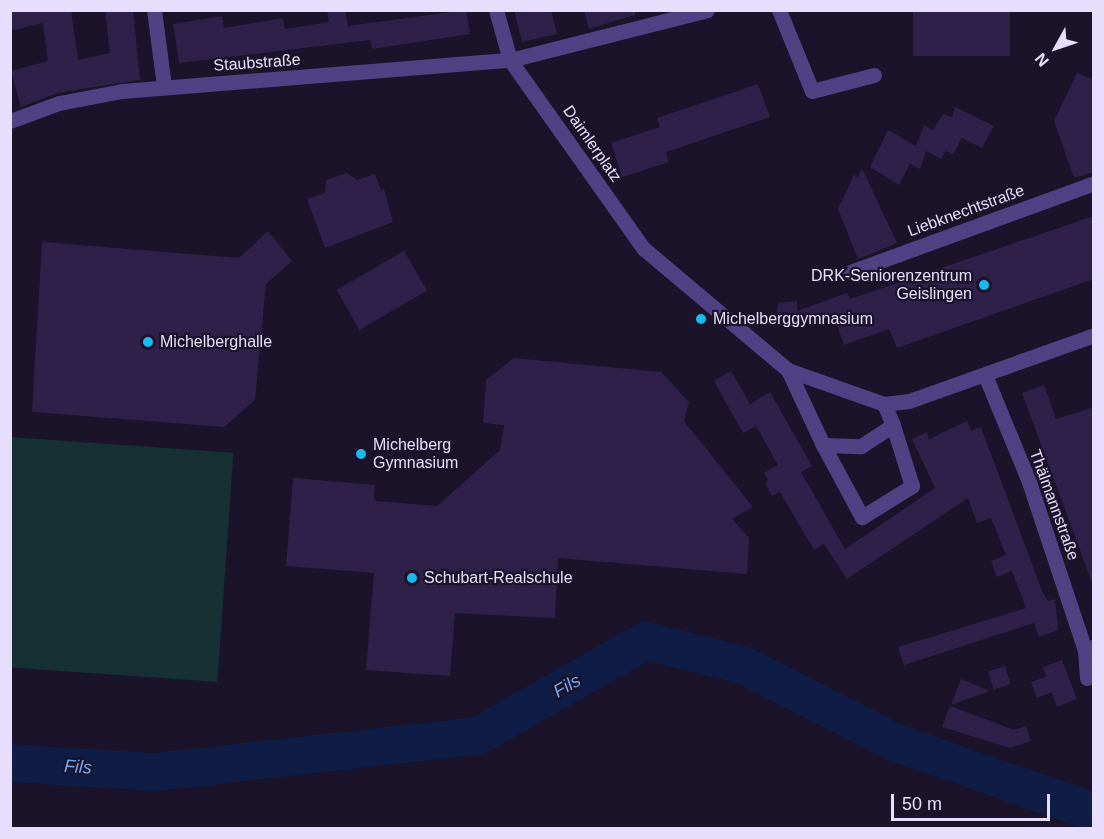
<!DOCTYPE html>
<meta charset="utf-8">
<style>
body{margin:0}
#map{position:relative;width:1104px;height:839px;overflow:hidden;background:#1a1329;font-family:Arial,sans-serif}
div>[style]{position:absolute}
.green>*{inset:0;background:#163033;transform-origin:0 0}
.river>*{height:38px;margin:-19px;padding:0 19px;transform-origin:19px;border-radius:19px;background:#0f1c46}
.building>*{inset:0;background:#2e2049;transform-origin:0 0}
.street>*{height:15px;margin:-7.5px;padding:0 7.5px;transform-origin:7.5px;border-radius:7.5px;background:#4e4284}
.dots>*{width:16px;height:16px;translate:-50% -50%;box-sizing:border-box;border:3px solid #1a1329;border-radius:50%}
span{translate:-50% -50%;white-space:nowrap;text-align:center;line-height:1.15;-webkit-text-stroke:4.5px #1a1329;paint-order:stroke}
.street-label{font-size:16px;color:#e6defc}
.poi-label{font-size:16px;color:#e6defc}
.right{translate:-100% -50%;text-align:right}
.left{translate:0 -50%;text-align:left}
.water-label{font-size:18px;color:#74a7f4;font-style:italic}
.frame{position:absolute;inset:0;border:12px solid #e6defc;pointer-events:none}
.north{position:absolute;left:1026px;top:18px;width:60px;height:60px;-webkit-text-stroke:4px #1a1329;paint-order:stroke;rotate:230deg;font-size:16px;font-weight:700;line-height:24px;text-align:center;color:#e6defc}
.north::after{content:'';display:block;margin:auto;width:21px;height:27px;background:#e6defc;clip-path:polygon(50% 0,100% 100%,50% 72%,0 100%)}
.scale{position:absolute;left:891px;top:794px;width:159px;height:27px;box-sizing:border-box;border:3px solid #e6defc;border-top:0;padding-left:8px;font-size:18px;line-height:21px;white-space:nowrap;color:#e6defc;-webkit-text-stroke:4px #1a1329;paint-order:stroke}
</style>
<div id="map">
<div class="green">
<div style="left:10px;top:437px;width:224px;height:230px;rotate:4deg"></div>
</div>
<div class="river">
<div style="left:10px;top:763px;width:145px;rotate:3.6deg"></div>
<div style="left:155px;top:772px;width:325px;rotate:-6.4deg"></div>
<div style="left:478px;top:736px;width:192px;rotate:-29.6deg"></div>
<div style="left:645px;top:641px;width:101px;rotate:13.8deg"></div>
<div style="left:743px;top:665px;width:172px;rotate:27deg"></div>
<div style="left:896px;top:743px;width:210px;rotate:19.2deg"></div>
</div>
<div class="building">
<div style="clip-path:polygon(10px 10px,71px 10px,78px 60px,110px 53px,105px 10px,133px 10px,140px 80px,57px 93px,21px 107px,11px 71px,48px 61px,43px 23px,10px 31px)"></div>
<div style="clip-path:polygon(327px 10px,345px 10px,348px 26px,466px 10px,470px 34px,372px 49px,370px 40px,179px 63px,173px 24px,222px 16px,224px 28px,283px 18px,285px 29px,329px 22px)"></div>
<div style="clip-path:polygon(514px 10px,551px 10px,557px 34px,522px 42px)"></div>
<div style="clip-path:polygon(584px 10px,635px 10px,635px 15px,589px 29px)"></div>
<div style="left:913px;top:10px;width:97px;height:46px"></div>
<div style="clip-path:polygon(1077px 73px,1094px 80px,1094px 172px,1074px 178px,1054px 121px)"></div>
<div style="clip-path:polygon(758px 84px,770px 117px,666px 152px,669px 162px,622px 177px,611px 143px,660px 127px,657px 118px)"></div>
<div style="clip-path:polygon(955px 107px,994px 126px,982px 148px,962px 138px,953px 154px,946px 151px,941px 159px,926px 151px,920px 169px,910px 164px,899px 185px,870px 167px,888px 130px,916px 146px,924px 125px,933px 130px,943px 114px,952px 117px)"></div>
<div style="clip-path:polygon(862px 168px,897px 243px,858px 259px,838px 209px,854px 175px,858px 177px)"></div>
<div style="clip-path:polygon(347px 173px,357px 180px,375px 174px,381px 190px,384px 189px,393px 222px,325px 248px,307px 199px,325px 193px,326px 180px)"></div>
<div style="clip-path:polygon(1094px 216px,1094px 279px,897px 348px,889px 329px,844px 345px,835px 320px,775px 324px,778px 303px,797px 301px,797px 311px,847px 293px,850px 299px)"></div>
<div style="clip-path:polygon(268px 231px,292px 261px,266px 284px,255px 400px,224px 427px,32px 412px,42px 242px,239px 258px)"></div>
<div style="left:404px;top:251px;width:46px;height:78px;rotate:60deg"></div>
<div style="clip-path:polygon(514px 358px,661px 372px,689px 402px,684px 421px,753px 507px,732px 519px,749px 538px,747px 574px,558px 558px,555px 618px,455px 613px,450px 676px,366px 670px,374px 573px,286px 566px,293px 478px,375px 485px,374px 501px,437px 506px,500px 450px,504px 425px,483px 423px,486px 380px)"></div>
<div style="clip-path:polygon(731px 371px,750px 404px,770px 392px,812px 466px,801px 472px,845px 549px,935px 488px,912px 439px,927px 432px,929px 439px,967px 421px,971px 431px,981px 427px,1042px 591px,1048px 601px,1055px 599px,1058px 630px,1039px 637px,1034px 623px,904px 665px,898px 647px,1026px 608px,1012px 571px,997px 577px,991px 561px,1006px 555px,991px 518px,977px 523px,968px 498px,847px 579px,824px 544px,814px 550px,780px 492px,772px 496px,765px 483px,768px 480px,764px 473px,778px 465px,756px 426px,743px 433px,714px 381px)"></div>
<div style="clip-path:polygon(1044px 385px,1056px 419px,1094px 407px,1094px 588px,1022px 393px)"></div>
<div style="clip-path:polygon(1062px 660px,1077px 699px,1057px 707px,1052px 692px,1037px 698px,1031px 682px,1046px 677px,1043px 667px)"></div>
<div style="left:1005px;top:666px;width:19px;height:18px;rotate:72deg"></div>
<div style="clip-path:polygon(961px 679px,990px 691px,951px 705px)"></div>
<div style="clip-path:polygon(950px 706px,1014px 730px,1026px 726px,1031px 741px,1010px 748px,942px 727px)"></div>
</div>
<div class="street">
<div style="left:154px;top:10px;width:77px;rotate:82.5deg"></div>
<div style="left:496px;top:10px;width:52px;rotate:74.4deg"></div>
<div style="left:510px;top:60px;width:230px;rotate:54.7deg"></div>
<div style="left:643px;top:248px;width:189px;rotate:40.1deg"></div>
<div style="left:788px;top:370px;width:102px;rotate:19.5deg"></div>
<div style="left:884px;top:404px;width:25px;rotate:-7deg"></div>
<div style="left:909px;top:401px;width:196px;rotate:-19.6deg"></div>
<div style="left:779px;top:10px;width:87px;rotate:67.8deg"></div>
<div style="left:812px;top:91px;width:64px;rotate:-14.5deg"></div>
<div style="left:10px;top:121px;width:52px;rotate:-20.2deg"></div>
<div style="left:59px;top:103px;width:64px;rotate:-10.8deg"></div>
<div style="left:122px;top:91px;width:389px;rotate:-4.6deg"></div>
<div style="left:510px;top:60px;width:203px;rotate:-14.2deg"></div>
<div style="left:850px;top:272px;width:260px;rotate:-20deg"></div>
<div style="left:788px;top:370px;width:83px;rotate:65deg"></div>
<div style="left:823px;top:445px;width:38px;rotate:2deg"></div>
<div style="left:861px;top:446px;width:38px;rotate:-33deg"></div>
<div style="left:893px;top:425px;width:23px;rotate:-113deg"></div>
<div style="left:985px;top:375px;width:116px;rotate:67.6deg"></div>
<div style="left:1029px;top:482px;width:177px;rotate:71.6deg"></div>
<div style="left:823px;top:445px;width:82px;rotate:61.6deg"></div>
<div style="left:862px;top:517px;width:59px;rotate:-31.8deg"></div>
<div style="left:912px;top:486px;width:64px;rotate:-107.3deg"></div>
<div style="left:1087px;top:678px;width:28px;rotate:-94deg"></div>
<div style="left:1085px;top:650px;width:9px;rotate:-21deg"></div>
</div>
<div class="dots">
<div style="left:984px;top:285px;background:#19baed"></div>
<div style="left:701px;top:319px;background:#19baed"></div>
<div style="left:148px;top:342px;background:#19baed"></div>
<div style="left:361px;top:454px;background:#19baed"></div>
<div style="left:412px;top:578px;background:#19baed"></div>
</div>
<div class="street-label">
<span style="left:257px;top:63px;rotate:-4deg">Staubstraße</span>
<span style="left:592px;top:144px;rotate:55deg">Daimlerplatz</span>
<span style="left:966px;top:211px;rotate:-20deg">Liebknechtstraße</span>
<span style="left:1054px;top:505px;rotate:70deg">Thälmannstraße</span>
</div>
<div class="poi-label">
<span class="right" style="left:972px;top:285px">DRK-Seniorenzentrum<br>Geislingen</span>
<span class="left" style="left:713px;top:319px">Michelberggymnasium</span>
<span class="left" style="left:160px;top:342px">Michelberghalle</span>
<span class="left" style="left:373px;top:454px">Michelberg<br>Gymnasium</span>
<span class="left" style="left:424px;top:578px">Schubart-Realschule</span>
</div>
<div class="water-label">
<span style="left:567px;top:686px;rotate:-30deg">Fils</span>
<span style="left:78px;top:767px;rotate:4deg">Fils</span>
</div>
<div class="frame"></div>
<div class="north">N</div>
<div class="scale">50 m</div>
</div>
